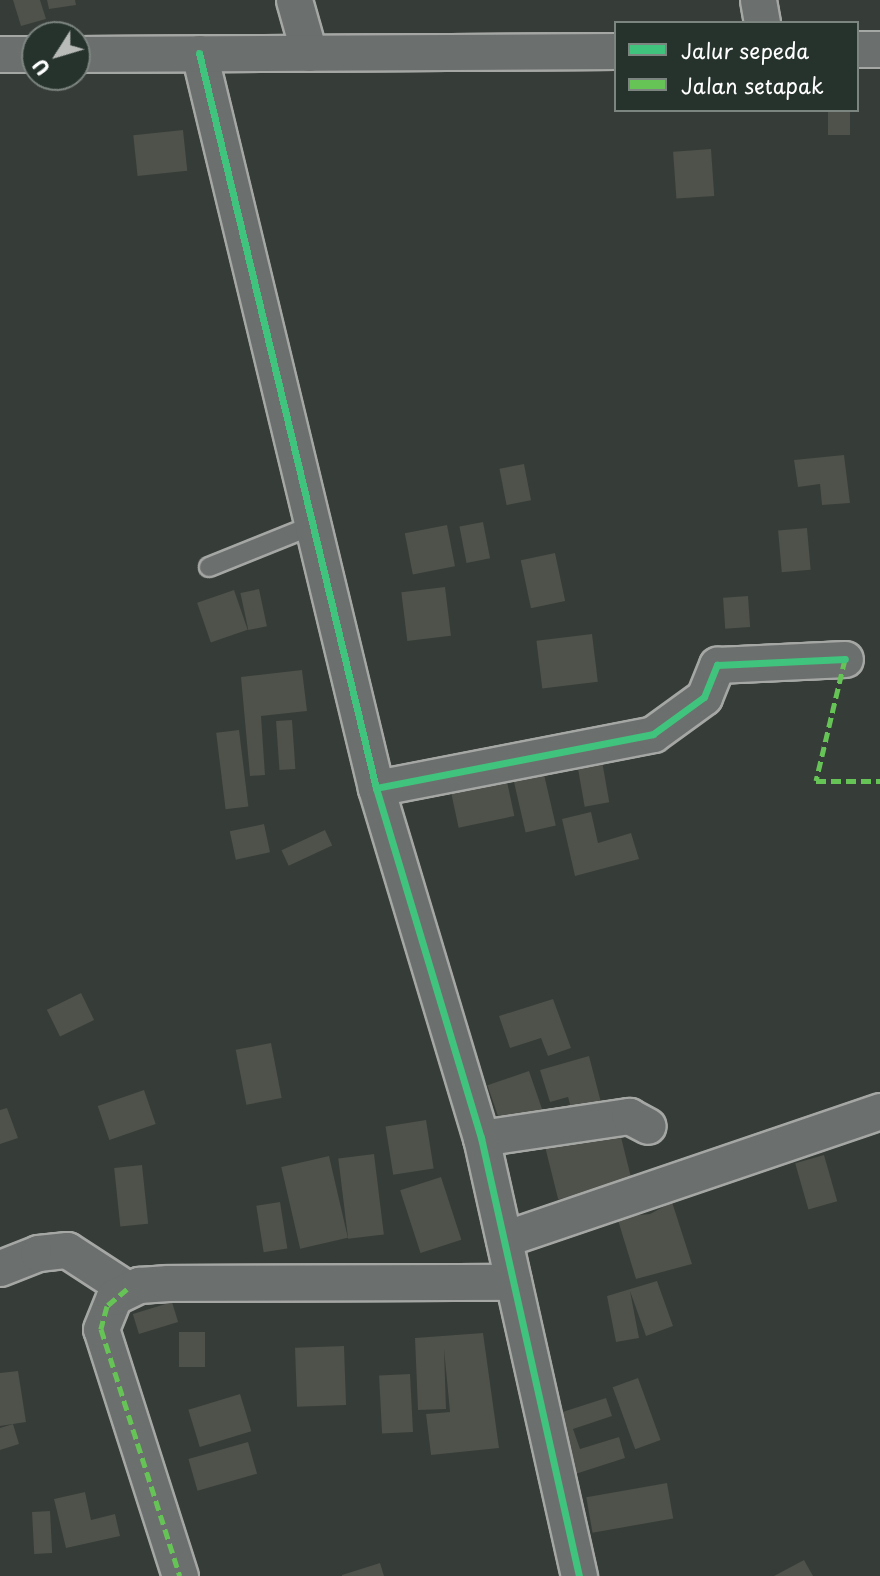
<!DOCTYPE html>
<style>
body{margin:0}
#map{position:relative;width:880px;height:1576px;overflow:hidden;background:#363c37;font-family:"Playpen Sans",sans-serif}
div>[style]{position:absolute}
.building>*{inset:0;background:#4f514b;transform-origin:0 0}
.roads{filter:drop-shadow(2px 0 #a5a7a5) drop-shadow(-2px 0 #a5a7a5) drop-shadow(0 2px #a5a7a5) drop-shadow(0 -2px #a5a7a5)}
.lane>*{height:18px;margin:-9px;padding:0 9px;transform-origin:9px;border-radius:9px;background:#6b6f6d}
.street>*{height:35px;margin:-17.5px;padding:0 17.5px;transform-origin:17.5px;border-radius:17.5px;background:#6b6f6d}
.quiet>*{height:5px;margin-top:-2.5px;transform-origin:0;background:repeating-linear-gradient(90deg,#66c356 0 10px,transparent 0 15px)}
.cycleway>*{height:7px;margin:-3.5px;padding:0 3.5px;transform-origin:3.5px;border-radius:3.5px;background:#40c37c}
span{translate:-50% -50%;white-space:nowrap;text-align:center;line-height:1.15;-webkit-text-stroke:7px #26332d;paint-order:stroke}
.legend{position:absolute;left:614px;top:21px;width:245px;height:91px;box-sizing:border-box;background:#26332d;border:2px solid #7d8581;margin:0;padding:9px 12px;list-style:none;font-size:21px;color:#fff}
.legend li{display:flex;align-items:center;gap:14px;height:35px}
.legend b{width:35px;border:2px solid #7d8581}
.north{position:absolute;left:21px;top:21px;width:70px;height:70px;box-sizing:border-box;background:#26332d;border:2px solid #7d8581;border-radius:50%;rotate:233deg;font-size:19px;font-weight:700;line-height:28px;text-align:center;color:#fff}
.north::after{content:'';display:block;margin:auto;width:24px;height:32px;background:#b9bbb9;clip-path:polygon(50% 0,100% 100%,50% 72%,0 100%)}
</style>
<div id="map">
<div class="building">
<div style="clip-path:polygon(13px 0,40px 0,46px 19px,21px 26px)"></div>
<div style="clip-path:polygon(47px 0,75px 0,76px 5px,49px 9px)"></div>
<div style="left:828px;top:110px;width:22px;height:25px"></div>
<div style="left:183px;top:130px;width:41px;height:50px;rotate:84deg"></div>
<div style="left:711px;top:149px;width:47px;height:38px;rotate:86deg"></div>
<div style="clip-path:polygon(844px 455px,850px 503px,822px 505px,820px 484px,798px 487px,794px 460px)"></div>
<div style="left:524px;top:464px;width:37px;height:25px;rotate:79deg"></div>
<div style="left:483px;top:522px;width:37px;height:24px;rotate:79deg"></div>
<div style="left:447px;top:525px;width:42px;height:43px;rotate:79deg"></div>
<div style="left:807px;top:528px;width:42px;height:29px;rotate:85deg"></div>
<div style="left:555px;top:553px;width:49px;height:35px;rotate:78deg"></div>
<div style="left:445px;top:587px;width:49px;height:44px;rotate:83deg"></div>
<div style="left:259px;top:589px;width:38px;height:19px;rotate:78deg"></div>
<div style="left:234px;top:590px;width:42px;height:39px;rotate:71deg"></div>
<div style="left:748px;top:596px;width:31px;height:25px;rotate:86deg"></div>
<div style="left:592px;top:634px;width:48px;height:56px;rotate:83deg"></div>
<div style="clip-path:polygon(302px 670px,307px 711px,261px 716px,265px 775px,250px 776px,241px 677px)"></div>
<div style="left:292px;top:720px;width:49px;height:16px;rotate:86deg"></div>
<div style="left:239px;top:730px;width:77px;height:23px;rotate:83deg"></div>
<div style="left:602px;top:761px;width:42px;height:25px;rotate:80deg"></div>
<div style="left:543px;top:770px;width:57px;height:31px;rotate:77deg"></div>
<div style="left:505px;top:772px;width:45px;height:57px;rotate:78deg"></div>
<div style="clip-path:polygon(591px 812px,598px 843px,631px 833px,639px 859px,575px 876px,562px 819px)"></div>
<div style="left:264px;top:824px;width:29px;height:35px;rotate:78deg"></div>
<div style="left:325px;top:830px;width:17px;height:48px;rotate:65deg"></div>
<div style="left:81px;top:993px;width:30px;height:38px;rotate:64deg"></div>
<div style="clip-path:polygon(553px 999px,571px 1048px,548px 1056px,541px 1038px,510px 1048px,499px 1016px)"></div>
<div style="left:271px;top:1043px;width:56px;height:36px;rotate:79deg"></div>
<div style="clip-path:polygon(589px 1056px,604px 1114px,575px 1122px,568px 1097px,550px 1102px,540px 1070px)"></div>
<div style="left:529px;top:1071px;width:43px;height:44px;rotate:71deg"></div>
<div style="left:144px;top:1090px;width:36px;height:49px;rotate:71deg"></div>
<div style="clip-path:polygon(7px 1108px,18px 1138px,0 1144px,0 1110px)"></div>
<div style="left:426px;top:1120px;width:49px;height:41px;rotate:81deg"></div>
<div style="left:617px;top:1121px;width:62px;height:76px;rotate:76deg"></div>
<div style="left:374px;top:1154px;width:81px;height:36px;rotate:83deg"></div>
<div style="left:824px;top:1155px;width:48px;height:30px;rotate:74deg"></div>
<div style="left:329px;top:1156px;width:84px;height:49px;rotate:77deg"></div>
<div style="left:142px;top:1165px;width:59px;height:28px;rotate:84deg"></div>
<div style="left:441px;top:1177px;width:66px;height:43px;rotate:72deg"></div>
<div style="left:280px;top:1202px;width:47px;height:24px;rotate:81deg"></div>
<div style="clip-path:polygon(672px 1202px,692px 1264px,636px 1279px,617px 1217px,650px 1214px)"></div>
<div style="clip-path:polygon(657px 1281px,673px 1326px,646px 1336px,630px 1291px,639px 1338px,616px 1342px,607px 1296px)"></div>
<div style="left:172px;top:1302px;width:21px;height:41px;rotate:73deg"></div>
<div style="left:179px;top:1332px;width:26px;height:35px"></div>
<div style="clip-path:polygon(483px 1333px,499px 1448px,431px 1455px,426px 1414px,450px 1412px,444px 1349px,446px 1409px,418px 1410px,415px 1338px)"></div>
<div style="left:344px;top:1346px;width:59px;height:49px;rotate:88deg"></div>
<div style="clip-path:polygon(18px 1371px,26px 1422px,0 1426px,0 1373px)"></div>
<div style="left:410px;top:1374px;width:58px;height:31px;rotate:87deg"></div>
<div style="left:638px;top:1378px;width:66px;height:27px;rotate:70deg"></div>
<div style="left:240px;top:1394px;width:39px;height:54px;rotate:73deg"></div>
<div style="clip-path:polygon(606px 1398px,612px 1416px,573px 1429px,580px 1449px,619px 1437px,625px 1458px,563px 1478px,544px 1418px)"></div>
<div style="clip-path:polygon(13px 1424px,19px 1444px,0 1450px,0 1428px)"></div>
<div style="left:248px;top:1442px;width:33px;height:62px;rotate:74deg"></div>
<div style="left:667px;top:1483px;width:36px;height:82px;rotate:80deg"></div>
<div style="clip-path:polygon(85px 1492px,91px 1520px,115px 1514px,120px 1536px,66px 1548px,54px 1499px)"></div>
<div style="left:50px;top:1511px;width:42px;height:18px;rotate:87deg"></div>
<div style="clip-path:polygon(804px 1560px,813px 1576px,774px 1576px)"></div>
<div style="clip-path:polygon(380px 1563px,384px 1576px,342px 1576px,342px 1575px)"></div>
</div>
<div class="roads">
<div class="lane">
<div style="left:209px;top:567px;width:110px;rotate:-21.9deg"></div>
</div>
<div class="street">
<div style="left:294px;top:0;width:55px;rotate:74.2deg"></div>
<div style="left:758px;top:0;width:23px;rotate:80deg"></div>
<div style="left:857px;top:49px;width:23px"></div>
<div style="left:199px;top:53px;width:756px;rotate:76.46deg"></div>
<div style="left:0;top:54px;width:35px"></div>
<div style="left:77px;top:54px;width:539px;rotate:-0.32deg"></div>
<div style="left:481px;top:1138px;width:150px;rotate:-8.5deg"></div>
<div style="left:629px;top:1116px;width:21px;rotate:28deg"></div>
<div style="left:504px;top:1239px;width:397px;rotate:-18.8deg"></div>
<div style="left:0;top:1268px;width:41px;rotate:-21.5deg"></div>
<div style="left:38px;top:1253px;width:29px;rotate:-6deg"></div>
<div style="left:67px;top:1250px;width:72px;rotate:33deg"></div>
<div style="left:180px;top:1576px;width:259px;rotate:-107.7deg"></div>
<div style="left:101px;top:1329px;width:35px;rotate:-68deg"></div>
<div style="left:114px;top:1297px;width:28px;rotate:-26deg"></div>
<div style="left:139px;top:1285px;width:29px;rotate:-4deg"></div>
<div style="left:168px;top:1283px;width:345px;rotate:-0.2deg"></div>
<div style="left:579px;top:1576px;width:449px;rotate:-102.6deg"></div>
<div style="left:481px;top:1138px;width:365px;rotate:-106.7deg"></div>
<div style="left:376px;top:788px;width:282px;rotate:-11deg"></div>
<div style="left:653px;top:734px;width:63px;rotate:-36deg"></div>
<div style="left:704px;top:697px;width:35px;rotate:-68deg"></div>
<div style="left:717px;top:665px;width:128px;rotate:-2.7deg"></div>
</div>
</div>
<div class="quiet">
<div style="left:845px;top:659px;width:125px;rotate:103.4deg"></div>
<div style="left:816px;top:781px;width:64px"></div>
<div style="left:127px;top:1289px;width:26px;rotate:140deg"></div>
<div style="left:107px;top:1306px;width:24px;rotate:105deg"></div>
<div style="left:101px;top:1329px;width:259px;rotate:72.3deg"></div>
</div>
<div class="cycleway">
<div style="left:199px;top:53px;width:756px;rotate:76.46deg"></div>
<div style="left:579px;top:1576px;width:449px;rotate:-102.6deg"></div>
<div style="left:481px;top:1138px;width:365px;rotate:-106.7deg"></div>
<div style="left:376px;top:788px;width:282px;rotate:-11deg"></div>
<div style="left:653px;top:734px;width:63px;rotate:-36deg"></div>
<div style="left:704px;top:697px;width:35px;rotate:-68deg"></div>
<div style="left:717px;top:665px;width:128px;rotate:-2.7deg"></div>
</div>
<ul class="legend">
<li><b style="height:9px;background:#40c37c"></b>Jalur sepeda</li>
<li><b style="height:9px;background:#66c356"></b>Jalan setapak</li>
</ul>
<div class="north">U</div>
</div>
